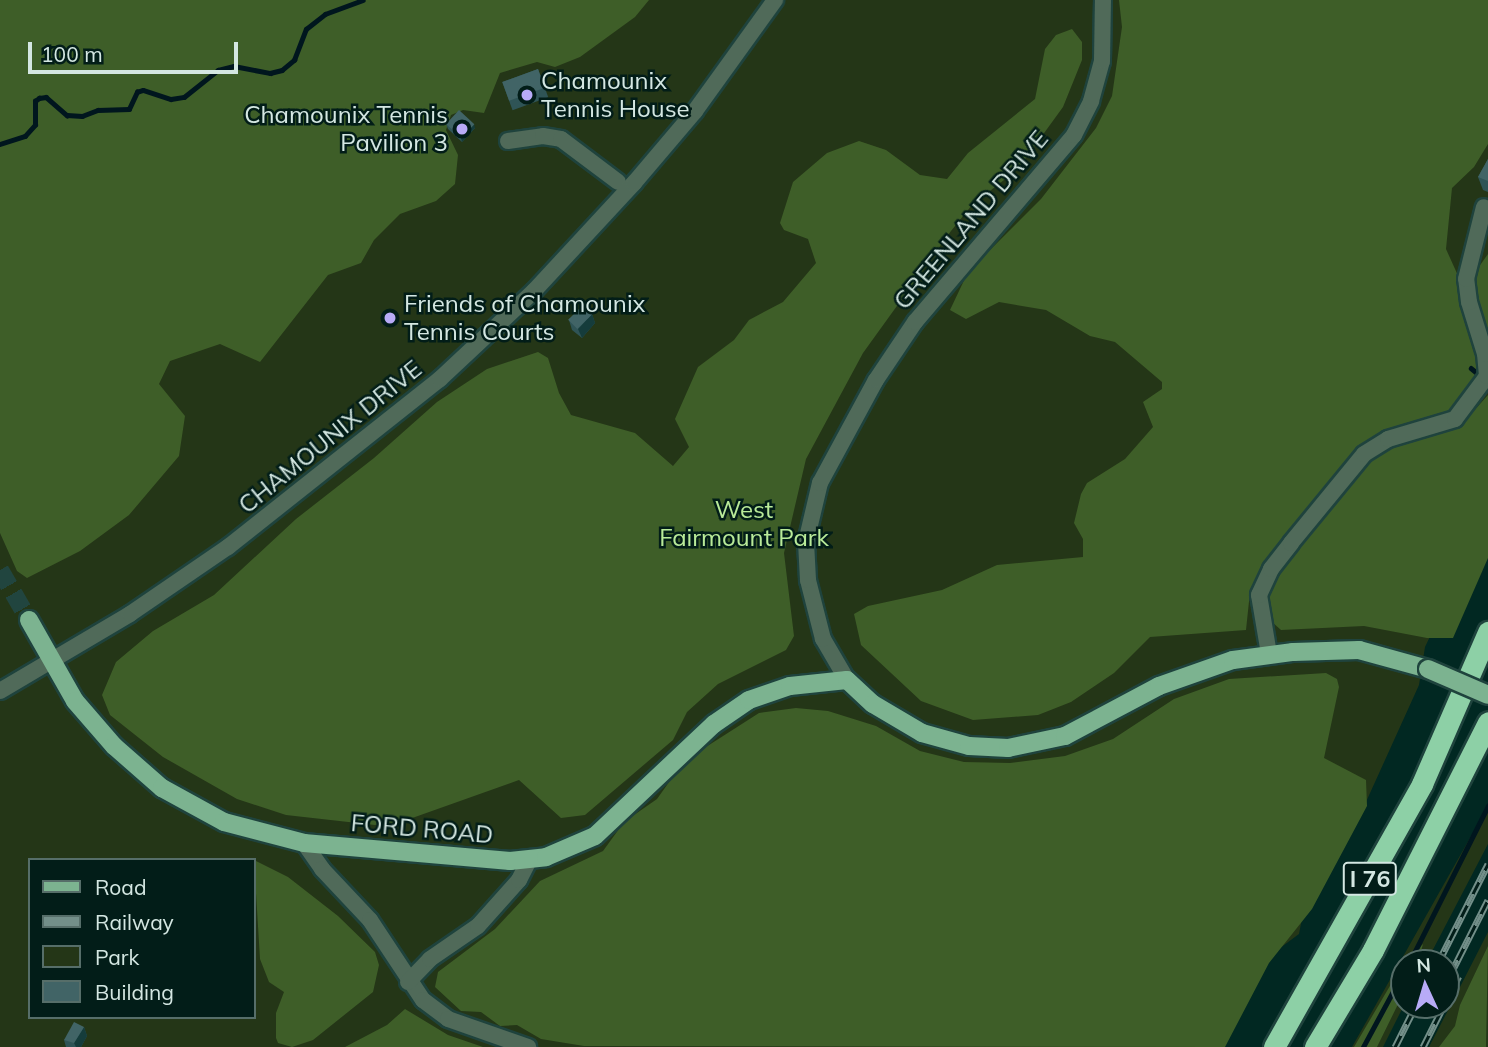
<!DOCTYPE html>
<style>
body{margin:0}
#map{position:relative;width:1488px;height:1047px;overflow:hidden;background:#012822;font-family:Mulish,sans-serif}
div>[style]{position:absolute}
.green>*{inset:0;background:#243617}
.forest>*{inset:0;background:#3e5e28}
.stream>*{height:4.5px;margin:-2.25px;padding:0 2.25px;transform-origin:2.25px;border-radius:2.25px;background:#00161e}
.major-tunnel>*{height:18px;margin-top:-9px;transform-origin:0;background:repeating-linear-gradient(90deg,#21453f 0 18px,transparent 0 27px)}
.roads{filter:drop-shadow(2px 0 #1f433d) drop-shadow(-2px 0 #1f433d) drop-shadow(0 2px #1f433d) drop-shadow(0 -2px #1f433d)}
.minor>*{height:16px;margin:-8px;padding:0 8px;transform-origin:8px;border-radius:8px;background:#506a59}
.major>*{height:18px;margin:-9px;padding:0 9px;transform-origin:9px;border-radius:9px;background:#7cb390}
.highway>*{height:21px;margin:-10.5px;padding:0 10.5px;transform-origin:10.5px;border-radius:10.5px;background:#8dd0a6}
.rail>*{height:7px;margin-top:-3.5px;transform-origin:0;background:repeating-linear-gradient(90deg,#021d18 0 13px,#738f89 0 26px);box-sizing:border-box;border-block:2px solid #738f89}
.bridges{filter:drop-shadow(2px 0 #1f433d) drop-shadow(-2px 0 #1f433d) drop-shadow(0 2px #1f433d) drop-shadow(0 -2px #1f433d)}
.major-bridge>*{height:18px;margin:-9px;padding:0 9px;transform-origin:9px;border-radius:9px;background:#7cb390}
.wall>*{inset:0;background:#2f5456;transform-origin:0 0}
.shaded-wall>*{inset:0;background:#153c3b}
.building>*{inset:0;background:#416466;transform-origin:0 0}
.dots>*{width:19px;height:19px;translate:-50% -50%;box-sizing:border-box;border:4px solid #021d18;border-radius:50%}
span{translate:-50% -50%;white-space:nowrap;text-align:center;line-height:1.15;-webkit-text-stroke:5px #021d18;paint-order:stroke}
.shield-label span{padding:2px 5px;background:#021d18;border:2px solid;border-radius:5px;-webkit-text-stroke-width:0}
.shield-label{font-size:23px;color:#d4e7e2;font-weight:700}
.poi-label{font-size:24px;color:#d4e7e2}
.left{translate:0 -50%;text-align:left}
.right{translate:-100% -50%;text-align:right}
.street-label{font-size:24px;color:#d4e7e2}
.park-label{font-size:24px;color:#b9eb99}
.legend{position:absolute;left:28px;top:858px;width:228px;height:161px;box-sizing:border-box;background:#021d18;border:2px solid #566e69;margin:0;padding:9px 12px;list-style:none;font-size:21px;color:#d4e7e2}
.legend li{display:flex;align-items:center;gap:14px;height:35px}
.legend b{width:35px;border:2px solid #566e69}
.north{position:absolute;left:1390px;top:949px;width:70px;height:70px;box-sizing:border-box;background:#021d18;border:2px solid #566e69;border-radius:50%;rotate:356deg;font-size:19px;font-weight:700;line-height:28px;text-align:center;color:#d4e7e2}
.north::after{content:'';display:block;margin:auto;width:24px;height:32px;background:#b8abf7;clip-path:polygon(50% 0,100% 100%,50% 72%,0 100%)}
.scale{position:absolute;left:28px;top:42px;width:210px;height:32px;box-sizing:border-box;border:4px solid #d4e7e2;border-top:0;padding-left:9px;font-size:21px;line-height:24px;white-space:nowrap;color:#d4e7e2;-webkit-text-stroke:5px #021d18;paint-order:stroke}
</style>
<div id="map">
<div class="green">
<div style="clip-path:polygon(evenodd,0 0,1488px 0,1488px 515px,1425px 647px,1419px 685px,1361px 813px,1306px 898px,1299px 934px,1272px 954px,1235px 1011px,1223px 1047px,0 1047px,0 0,30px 860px,254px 860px,254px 1017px,30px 1017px,30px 860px)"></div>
<div style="clip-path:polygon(1488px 806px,1488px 844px,1426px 963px,1404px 963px,1404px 1005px,1383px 1047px,1352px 1047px)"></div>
<div style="clip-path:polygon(1488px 932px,1488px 1047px,1429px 1047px,1461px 985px)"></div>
</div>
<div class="forest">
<div style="clip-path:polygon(0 0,649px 0,635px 17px,580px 57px,555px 67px,537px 62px,500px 73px,484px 113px,463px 110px,451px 115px,446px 130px,458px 155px,455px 184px,436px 201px,400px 214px,374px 240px,361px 263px,328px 275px,260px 362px,220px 344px,170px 361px,159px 384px,185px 416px,179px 456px,129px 515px,80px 551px,27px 578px,17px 571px,0 533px)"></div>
<div style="clip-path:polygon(1119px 0,1488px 0,1488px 144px,1474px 167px,1452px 188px,1446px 249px,1460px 280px,1480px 376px,1457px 411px,1362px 446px,1311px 517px,1271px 552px,1250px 592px,1246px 630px,1150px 637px,1114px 673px,1071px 702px,1038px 715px,973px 720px,921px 701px,861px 645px,854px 614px,868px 606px,942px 590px,997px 565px,1083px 557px,1083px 539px,1074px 523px,1081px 494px,1087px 483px,1125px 459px,1153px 427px,1143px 402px,1162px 389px,1162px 382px,1115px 342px,1090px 336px,1046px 310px,999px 302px,966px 319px,950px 310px,968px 272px,1041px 199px,1096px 128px,1112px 96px,1122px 27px)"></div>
<div style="clip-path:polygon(1072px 29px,1082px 42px,1082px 60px,1063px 107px,1018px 169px,972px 205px,951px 231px,863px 353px,806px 459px,784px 553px,794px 636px,786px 650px,718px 684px,687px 712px,673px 740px,585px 815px,561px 818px,519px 780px,401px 822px,375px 825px,286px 815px,237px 799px,163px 757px,110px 715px,102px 695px,116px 662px,153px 631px,214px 595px,296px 519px,374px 458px,437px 402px,487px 369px,538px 352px,548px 358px,559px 393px,571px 415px,635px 433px,673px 466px,689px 447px,675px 419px,698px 367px,734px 340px,749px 320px,783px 302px,816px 263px,808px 239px,784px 230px,780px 223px,793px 182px,827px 153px,859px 141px,886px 150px,920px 175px,947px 179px,968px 153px,1035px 99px,1045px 49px,1056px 35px)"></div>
<div style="clip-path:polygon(1488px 254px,1488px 332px,1473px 298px,1473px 275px)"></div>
<div style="clip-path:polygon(1488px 395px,1488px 558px,1453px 638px,1427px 638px,1364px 626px,1281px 630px,1272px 622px,1263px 612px,1271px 578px,1344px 494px,1361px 466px,1383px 447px,1463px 423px)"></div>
<div style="clip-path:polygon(1326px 673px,1337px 679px,1339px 687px,1324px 758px,1366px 780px,1367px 806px,1312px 909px,1269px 963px,1225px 1047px,584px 1046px,541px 1039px,517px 1025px,500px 1026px,481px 1012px,461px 1011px,435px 987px,438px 972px,495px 929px,540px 881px,603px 851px,624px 822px,657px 799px,684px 761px,759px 713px,796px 708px,828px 711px,876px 726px,920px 751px,964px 762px,1010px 763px,1065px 756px,1113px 739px,1174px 699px,1229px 679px)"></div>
<div style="clip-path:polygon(254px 860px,288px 877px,338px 916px,375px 952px,379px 965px,373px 992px,313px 1040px,292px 1047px,278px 1043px,276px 1038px,276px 1013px,284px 992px,269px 982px,260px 959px)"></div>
<div style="clip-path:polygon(1423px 944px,1418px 963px,1404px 963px,1404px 992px,1377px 1047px,1354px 1047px,1404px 962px)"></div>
<div style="clip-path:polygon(1488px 946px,1486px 1047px,1439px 1047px,1455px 1026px,1460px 1005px)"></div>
<div style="clip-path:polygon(405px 1009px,448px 1035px,483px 1047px,345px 1047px,387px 1025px)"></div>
</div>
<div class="stream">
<div style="left:0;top:144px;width:26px;rotate:-18deg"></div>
<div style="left:25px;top:136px;width:15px;rotate:-48deg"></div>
<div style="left:35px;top:125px;width:24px;rotate:-90deg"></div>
<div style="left:35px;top:101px;width:5px;rotate:-37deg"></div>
<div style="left:39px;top:98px;width:7px;rotate:-8deg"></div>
<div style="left:46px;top:97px;width:28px;rotate:41deg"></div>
<div style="left:67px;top:115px;width:15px;rotate:4deg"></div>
<div style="left:82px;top:116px;width:17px;rotate:-21deg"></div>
<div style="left:98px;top:110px;width:31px;rotate:-2deg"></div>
<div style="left:129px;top:109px;width:19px;rotate:-65deg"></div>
<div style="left:137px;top:92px;width:6px;rotate:-18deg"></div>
<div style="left:143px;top:90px;width:29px;rotate:18deg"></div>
<div style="left:171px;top:99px;width:13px;rotate:-9deg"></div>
<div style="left:184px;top:97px;width:43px;rotate:-38.5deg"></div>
<div style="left:218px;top:70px;width:16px;rotate:-14deg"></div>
<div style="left:234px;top:66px;width:37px;rotate:11deg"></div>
<div style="left:270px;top:73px;width:12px;rotate:-14deg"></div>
<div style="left:282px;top:70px;width:16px;rotate:-40deg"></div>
<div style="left:294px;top:60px;width:33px;rotate:-69deg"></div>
<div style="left:306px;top:29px;width:24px;rotate:-38deg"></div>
<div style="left:325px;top:14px;width:40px;rotate:-20.2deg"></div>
<div style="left:1471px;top:368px;width:13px;rotate:39deg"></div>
<div style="left:1409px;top:963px;width:176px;rotate:-63.3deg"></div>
<div style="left:1363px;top:1047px;width:86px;rotate:-61.7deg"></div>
</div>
<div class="major-tunnel">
<div style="left:0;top:570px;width:58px;rotate:59.9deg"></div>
</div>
<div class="roads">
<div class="minor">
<div style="left:508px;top:141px;width:35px;rotate:-8deg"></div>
<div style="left:543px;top:136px;width:18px;rotate:9deg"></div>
<div style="left:561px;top:139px;width:71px;rotate:37deg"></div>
<div style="left:1269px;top:654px;width:60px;rotate:-99.6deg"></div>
<div style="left:1259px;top:595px;width:29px;rotate:-65deg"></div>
<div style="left:1271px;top:569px;width:33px;rotate:-52deg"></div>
<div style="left:1291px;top:543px;width:115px;rotate:-50.6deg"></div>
<div style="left:1364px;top:454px;width:28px;rotate:-32deg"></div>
<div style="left:1388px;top:439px;width:70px;rotate:-16.6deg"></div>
<div style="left:1455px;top:419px;width:54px;rotate:-53.3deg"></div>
<div style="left:1487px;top:376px;width:22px;rotate:-95deg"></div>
<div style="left:1485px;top:354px;width:54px;rotate:-107.1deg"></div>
<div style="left:1469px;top:302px;width:23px;rotate:-97deg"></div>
<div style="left:1466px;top:279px;width:74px;rotate:-76deg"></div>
<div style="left:847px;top:680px;width:48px;rotate:-120.3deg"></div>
<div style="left:823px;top:639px;width:61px;rotate:-104.3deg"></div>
<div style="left:808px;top:580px;width:38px;rotate:-93deg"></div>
<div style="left:806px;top:542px;width:61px;rotate:-76.7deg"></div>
<div style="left:820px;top:483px;width:117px;rotate:-61.5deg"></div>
<div style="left:876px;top:380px;width:70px;rotate:-56.1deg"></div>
<div style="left:915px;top:322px;width:245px;rotate:-49.6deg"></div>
<div style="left:1074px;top:135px;width:38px;rotate:-63deg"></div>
<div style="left:1091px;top:101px;width:41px;rotate:-74.6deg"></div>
<div style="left:1102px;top:61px;width:61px;rotate:-89.1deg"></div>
<div style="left:0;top:691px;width:151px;rotate:-30.6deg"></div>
<div style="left:130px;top:614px;width:119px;rotate:-34.4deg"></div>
<div style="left:228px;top:547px;width:270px;rotate:-38.4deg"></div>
<div style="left:440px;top:379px;width:129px;rotate:-43.1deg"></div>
<div style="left:534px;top:291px;width:147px;rotate:-47.2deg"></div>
<div style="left:634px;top:183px;width:94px;rotate:-49.7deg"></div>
<div style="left:695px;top:111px;width:137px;rotate:-54.2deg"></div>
<div style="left:304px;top:843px;width:32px;rotate:55deg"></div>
<div style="left:322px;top:869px;width:70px;rotate:46.7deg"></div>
<div style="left:370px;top:920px;width:96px;rotate:56.5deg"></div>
<div style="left:423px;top:1000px;width:31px;rotate:37deg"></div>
<div style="left:448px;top:1019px;width:85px;rotate:19.3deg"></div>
<div style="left:408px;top:982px;width:32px;rotate:-46deg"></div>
<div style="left:430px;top:959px;width:58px;rotate:-34.5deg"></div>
<div style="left:478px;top:926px;width:62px;rotate:-48.3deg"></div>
<div style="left:519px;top:880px;width:22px;rotate:-63deg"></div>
</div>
<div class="major">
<div style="left:29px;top:620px;width:93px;rotate:60.4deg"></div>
<div style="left:75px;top:701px;width:60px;rotate:49.1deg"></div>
<div style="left:114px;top:746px;width:64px;rotate:41.2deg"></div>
<div style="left:162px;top:788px;width:71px;rotate:28.7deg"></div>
<div style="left:224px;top:822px;width:83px;rotate:14.7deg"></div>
<div style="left:304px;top:843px;width:207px;rotate:5deg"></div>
<div style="left:510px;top:861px;width:36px;rotate:-6deg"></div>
<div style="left:546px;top:857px;width:53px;rotate:-23.2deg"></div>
<div style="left:595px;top:836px;width:163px;rotate:-43.3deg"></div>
<div style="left:714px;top:724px;width:42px;rotate:-34.4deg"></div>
<div style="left:749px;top:700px;width:43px;rotate:-18.9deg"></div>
<div style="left:790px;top:686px;width:57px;rotate:-6deg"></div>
<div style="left:847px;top:680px;width:35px;rotate:43deg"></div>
<div style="left:873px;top:704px;width:57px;rotate:30.6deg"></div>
<div style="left:922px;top:733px;width:49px;rotate:15.5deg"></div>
<div style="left:969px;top:746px;width:39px;rotate:3deg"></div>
<div style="left:1008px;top:748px;width:58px;rotate:-11.9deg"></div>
<div style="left:1065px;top:736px;width:106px;rotate:-28deg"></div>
<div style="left:1159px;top:686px;width:78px;rotate:-19.4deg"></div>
<div style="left:1233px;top:660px;width:61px;rotate:-7.6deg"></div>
<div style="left:1293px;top:652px;width:66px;rotate:-1.7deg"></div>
<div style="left:1359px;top:650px;width:72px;rotate:15.4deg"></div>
</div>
<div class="highway">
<div style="left:1274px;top:1047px;width:302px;rotate:-60.6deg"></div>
<div style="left:1422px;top:784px;width:166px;rotate:-66.5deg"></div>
<div style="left:1315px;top:1047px;width:113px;rotate:-59.1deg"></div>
<div style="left:1373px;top:950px;width:255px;rotate:-63.2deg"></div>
</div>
</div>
<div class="rail">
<div style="left:1438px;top:963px;width:111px;rotate:-63.2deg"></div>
<div style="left:1446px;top:983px;width:93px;rotate:-63.2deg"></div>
<div style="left:1446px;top:1001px;width:28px;rotate:-63deg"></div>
<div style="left:1395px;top:1047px;width:47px;rotate:-63.4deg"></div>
<div style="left:1423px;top:1047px;width:47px;rotate:-63.4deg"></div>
</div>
<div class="bridges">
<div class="major-bridge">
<div style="left:1428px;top:669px;width:65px;rotate:23.4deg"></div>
</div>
</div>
<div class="wall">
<div style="left:538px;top:69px;width:30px;height:38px;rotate:70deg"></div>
<div style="clip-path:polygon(446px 124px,475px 128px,462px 142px,448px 129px)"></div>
<div style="clip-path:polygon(1488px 159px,1488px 192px,1483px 190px,1478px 177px)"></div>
<div style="clip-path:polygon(592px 314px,595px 323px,582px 338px,572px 330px,569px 320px)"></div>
<div style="clip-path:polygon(84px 1027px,87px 1036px,81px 1047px,66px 1047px,64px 1040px)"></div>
</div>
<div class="shaded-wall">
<div style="clip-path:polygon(474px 124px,475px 128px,462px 142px,461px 138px)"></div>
<div style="clip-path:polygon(592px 314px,595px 323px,582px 338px,578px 329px)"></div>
<div style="clip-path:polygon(84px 1027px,87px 1036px,81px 1047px,76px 1047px,74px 1043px)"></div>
</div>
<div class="building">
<div style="left:538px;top:69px;width:20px;height:38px;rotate:70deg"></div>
<div style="left:459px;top:110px;width:21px;height:19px;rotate:43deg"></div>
<div style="clip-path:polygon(1488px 159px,1488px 181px,1478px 177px)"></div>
<div style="left:583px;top:305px;width:13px;height:21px;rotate:45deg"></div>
<div style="clip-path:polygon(74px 1022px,84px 1027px,74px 1043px,64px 1040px)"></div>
</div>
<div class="dots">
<div style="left:527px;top:95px;background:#b8abf7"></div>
<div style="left:462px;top:129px;background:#b8abf7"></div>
<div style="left:390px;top:318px;background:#b8abf7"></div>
</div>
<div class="shield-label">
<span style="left:1370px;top:879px">I 76</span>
</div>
<div class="poi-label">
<span class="left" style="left:541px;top:95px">Chamounix<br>Tennis House</span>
<span class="right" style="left:448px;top:129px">Chamounix Tennis<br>Pavilion 3</span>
<span class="left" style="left:404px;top:318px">Friends of Chamounix<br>Tennis Courts</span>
</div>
<div class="street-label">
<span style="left:971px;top:220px;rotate:-50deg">GREENLAND DRIVE</span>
<span style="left:330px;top:437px;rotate:-39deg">CHAMOUNIX DRIVE</span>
<span style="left:422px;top:829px;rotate:5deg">FORD ROAD</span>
</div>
<div class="park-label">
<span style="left:744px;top:524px">West<br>Fairmount Park</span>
</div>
<ul class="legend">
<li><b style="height:9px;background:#7cb390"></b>Road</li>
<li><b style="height:9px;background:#738f89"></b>Railway</li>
<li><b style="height:19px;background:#243617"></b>Park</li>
<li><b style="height:19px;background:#416466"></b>Building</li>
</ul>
<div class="north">N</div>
<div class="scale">100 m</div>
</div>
